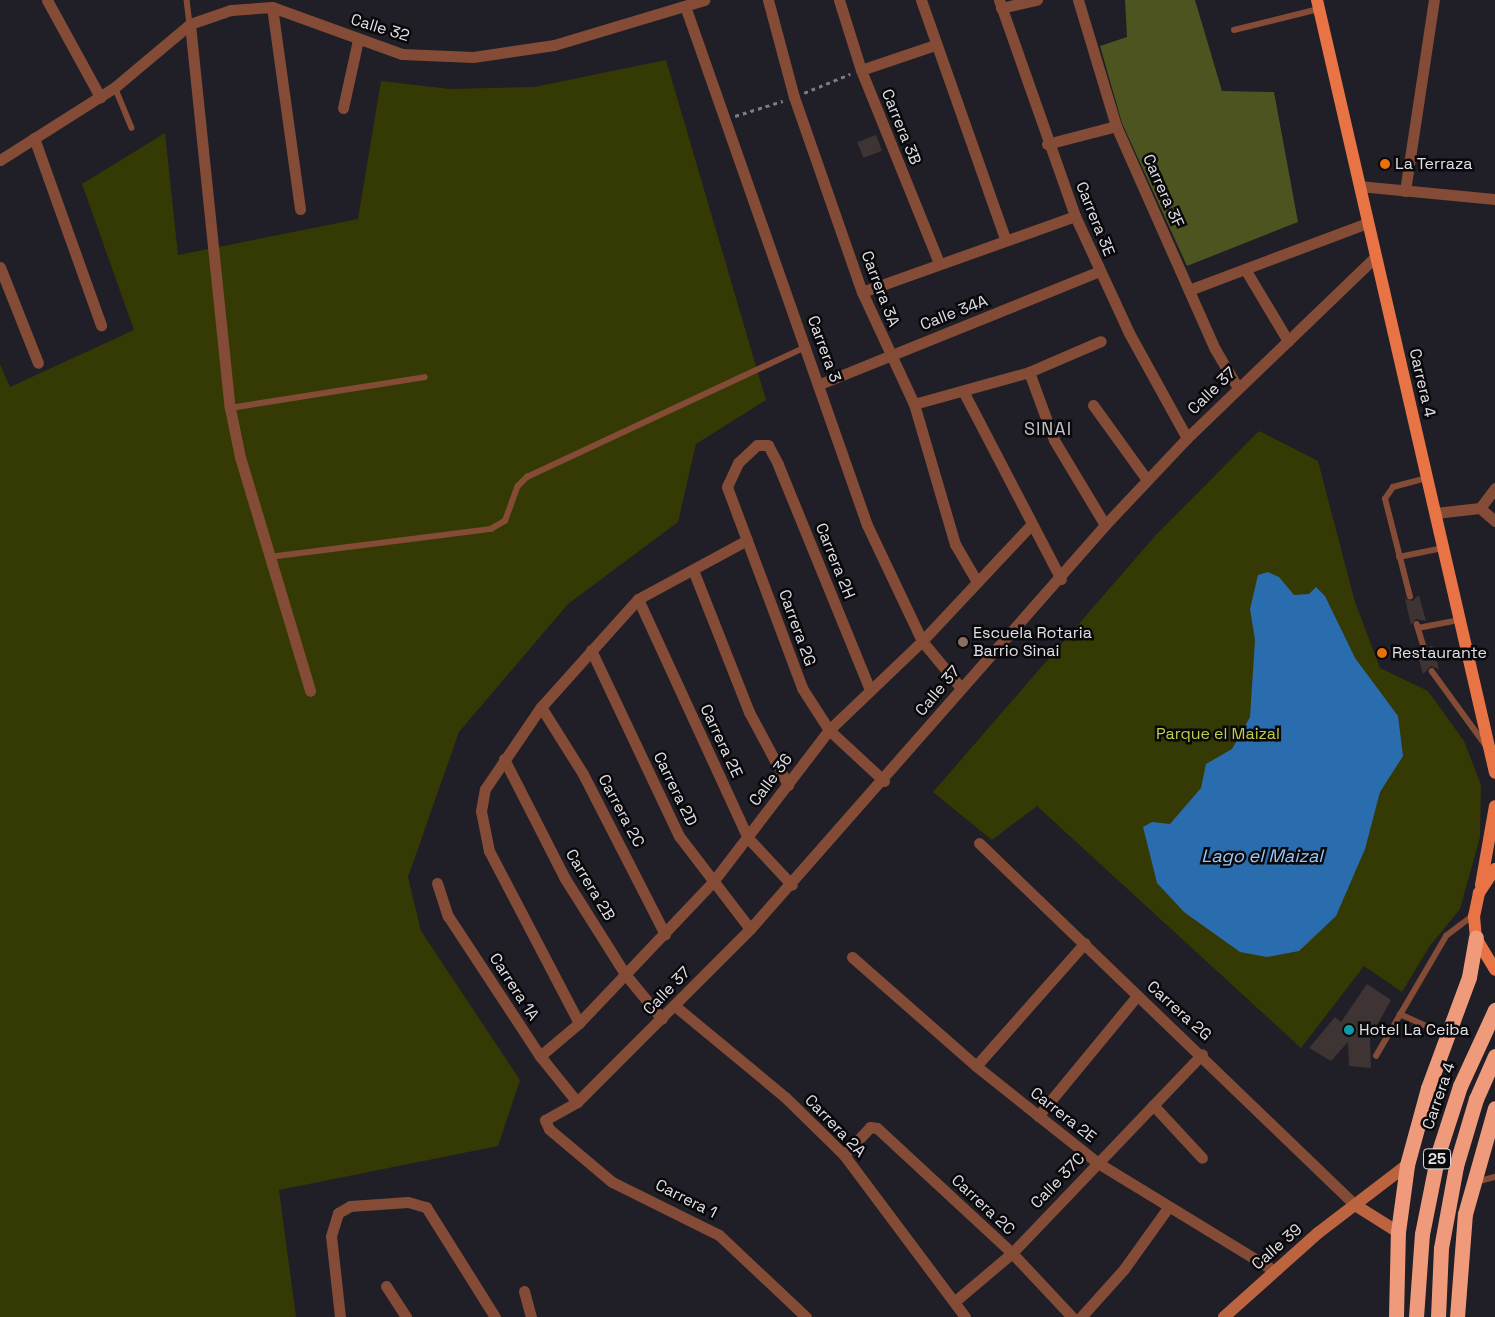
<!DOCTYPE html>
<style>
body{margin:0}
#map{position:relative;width:1495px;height:1317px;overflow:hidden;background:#201e26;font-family:"Space Grotesk",sans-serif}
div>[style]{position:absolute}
.green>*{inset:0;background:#353a04}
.forest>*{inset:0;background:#4e541f}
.water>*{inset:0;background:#296daf}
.building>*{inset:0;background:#3e3433;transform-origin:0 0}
.path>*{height:2.5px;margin-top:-1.25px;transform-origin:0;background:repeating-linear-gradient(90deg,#7e7c83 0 4px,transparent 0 8px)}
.lane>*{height:5.5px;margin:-2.75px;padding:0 2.75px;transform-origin:2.75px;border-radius:2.75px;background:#844c36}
.street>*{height:11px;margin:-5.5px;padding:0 5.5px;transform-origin:5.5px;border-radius:5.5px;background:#844c36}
.secondary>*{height:12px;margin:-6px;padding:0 6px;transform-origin:6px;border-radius:6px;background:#bc6340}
.primary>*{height:12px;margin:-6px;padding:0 6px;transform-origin:6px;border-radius:6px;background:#e87446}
.highway>*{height:15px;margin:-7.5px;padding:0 7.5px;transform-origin:7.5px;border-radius:7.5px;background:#ef9b7b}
.dots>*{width:14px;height:14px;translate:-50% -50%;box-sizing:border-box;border:2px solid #09090c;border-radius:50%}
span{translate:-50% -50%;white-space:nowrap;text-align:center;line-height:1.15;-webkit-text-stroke:5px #09090c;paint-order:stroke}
.shield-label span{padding:1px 4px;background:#09090c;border:1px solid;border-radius:4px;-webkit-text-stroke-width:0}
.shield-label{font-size:15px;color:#e1e0e6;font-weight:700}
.street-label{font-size:16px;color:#e1e0e6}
.poi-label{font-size:16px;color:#e1e0e6}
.left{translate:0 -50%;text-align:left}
.park-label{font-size:16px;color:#c0ce4b}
.neighbourhood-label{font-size:18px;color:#c4c1cc;letter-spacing:1px}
.water-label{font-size:18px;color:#97c9fe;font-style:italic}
</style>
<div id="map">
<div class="green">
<div style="clip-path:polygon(666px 60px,766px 400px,696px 444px,678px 522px,568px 604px,459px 732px,408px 877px,421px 931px,520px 1080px,498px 1146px,279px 1190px,296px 1317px,0 1317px,0 364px,10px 387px,134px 330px,82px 184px,165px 133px,178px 255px,358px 219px,381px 81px,450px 89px,534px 87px)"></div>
<div style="clip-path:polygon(1259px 431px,1318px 461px,1355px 602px,1380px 668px,1428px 691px,1464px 741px,1481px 785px,1480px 837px,1460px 909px,1429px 947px,1402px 992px,1364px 966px,1301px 1048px,1037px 806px,992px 840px,933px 792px,1155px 536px)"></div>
</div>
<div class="forest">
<div style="clip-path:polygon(1125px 0,1195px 0,1222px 91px,1274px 92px,1298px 222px,1187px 266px,1122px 123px,1100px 46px,1127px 37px)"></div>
</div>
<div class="water">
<div style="clip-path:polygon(1268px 572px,1279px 577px,1294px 595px,1309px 594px,1316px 587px,1325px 596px,1355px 658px,1398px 716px,1403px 756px,1380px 792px,1365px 849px,1336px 916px,1299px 951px,1267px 957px,1240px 952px,1184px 912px,1157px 883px,1143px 827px,1152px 822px,1170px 824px,1201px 788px,1206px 764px,1232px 749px,1250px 717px,1255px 640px,1250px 609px,1258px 575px)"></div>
</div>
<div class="building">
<div style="left:876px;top:135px;width:17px;height:20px;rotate:69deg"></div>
<div style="clip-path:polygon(1419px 595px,1426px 621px,1416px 619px,1411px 625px,1405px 599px,1412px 601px)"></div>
<div style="clip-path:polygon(1432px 645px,1439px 669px,1431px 666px,1423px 674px,1416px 649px,1425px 652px)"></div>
<div style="clip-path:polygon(1367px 984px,1391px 1000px,1370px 1038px,1371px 1068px,1349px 1066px,1348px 1042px,1331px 1061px,1309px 1048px,1335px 1017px,1341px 1022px)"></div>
</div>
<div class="path">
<div style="left:804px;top:93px;width:50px;rotate:-22.4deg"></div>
<div style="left:735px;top:116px;width:50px;rotate:-17.4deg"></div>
</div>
<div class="lane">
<div style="left:187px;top:0;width:24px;rotate:83deg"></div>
<div style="left:1234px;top:30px;width:88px;rotate:-13.9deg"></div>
<div style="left:115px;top:87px;width:44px;rotate:67.5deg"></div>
<div style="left:230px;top:408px;width:197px;rotate:-9deg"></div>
<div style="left:269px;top:557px;width:224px;rotate:-7.2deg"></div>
<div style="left:491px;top:529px;width:16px;rotate:-30deg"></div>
<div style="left:505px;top:521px;width:37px;rotate:-70deg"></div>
<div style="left:518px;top:486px;width:13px;rotate:-45deg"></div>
<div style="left:527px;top:477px;width:308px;rotate:-25deg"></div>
<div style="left:1399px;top:557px;width:45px;rotate:-11.6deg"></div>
<div style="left:1410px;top:597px;width:101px;rotate:-104.3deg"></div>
<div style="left:1385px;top:499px;width:14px;rotate:-56deg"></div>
<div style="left:1393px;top:487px;width:35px;rotate:-15deg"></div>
<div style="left:1417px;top:624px;width:24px;rotate:73deg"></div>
<div style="left:1418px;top:628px;width:42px;rotate:-11deg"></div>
<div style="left:1432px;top:671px;width:90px;rotate:54deg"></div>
<div style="left:1400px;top:1014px;width:51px;rotate:24.5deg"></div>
<div style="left:1376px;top:1056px;width:139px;rotate:-59.7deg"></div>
<div style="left:1446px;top:936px;width:34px;rotate:-37deg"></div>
<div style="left:1476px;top:1182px;width:20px;rotate:-15deg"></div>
</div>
<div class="street">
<div style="left:47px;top:0;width:111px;rotate:61.3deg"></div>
<div style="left:768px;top:0;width:100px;rotate:75deg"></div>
<div style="left:794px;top:97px;width:207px;rotate:70.8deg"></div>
<div style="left:862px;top:292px;width:123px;rotate:65.1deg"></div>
<div style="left:914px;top:404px;width:146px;rotate:73.7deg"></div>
<div style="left:955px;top:544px;width:44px;rotate:59.9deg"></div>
<div style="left:839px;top:0;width:73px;rotate:72.6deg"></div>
<div style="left:861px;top:70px;width:208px;rotate:68deg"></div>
<div style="left:921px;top:0;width:252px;rotate:70.6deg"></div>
<div style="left:999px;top:0;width:229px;rotate:70.6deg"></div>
<div style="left:1075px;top:216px;width:129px;rotate:65.2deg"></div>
<div style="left:1129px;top:333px;width:120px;rotate:61.1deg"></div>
<div style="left:1078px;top:0;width:132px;rotate:73.2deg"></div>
<div style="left:1116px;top:126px;width:244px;rotate:66.1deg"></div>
<div style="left:1215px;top:349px;width:45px;rotate:59.5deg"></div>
<div style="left:685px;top:6px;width:550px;rotate:70.68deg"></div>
<div style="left:867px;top:525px;width:128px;rotate:64.6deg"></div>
<div style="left:922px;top:641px;width:61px;rotate:50.3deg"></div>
<div style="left:272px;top:7px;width:204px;rotate:82.1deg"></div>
<div style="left:1001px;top:8px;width:37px;rotate:-13deg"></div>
<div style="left:190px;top:24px;width:386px;rotate:84.1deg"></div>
<div style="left:230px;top:408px;width:50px;rotate:78.5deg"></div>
<div style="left:240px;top:457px;width:244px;rotate:73.3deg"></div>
<div style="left:861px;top:70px;width:78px;rotate:-18.7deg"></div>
<div style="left:343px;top:108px;width:70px;rotate:-77.6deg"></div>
<div style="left:34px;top:138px;width:199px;rotate:70.3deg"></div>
<div style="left:1047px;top:144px;width:71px;rotate:-14.6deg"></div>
<div style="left:0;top:160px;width:136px;rotate:-32.4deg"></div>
<div style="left:115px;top:87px;width:98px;rotate:-40deg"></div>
<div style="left:190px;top:24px;width:43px;rotate:-18.9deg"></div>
<div style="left:231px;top:10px;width:41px;rotate:-4.2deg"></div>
<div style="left:272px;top:7px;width:138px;rotate:19.9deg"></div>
<div style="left:402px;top:54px;width:71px;rotate:2.4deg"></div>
<div style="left:473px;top:57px;width:82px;rotate:-8.4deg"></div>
<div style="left:554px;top:45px;width:157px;rotate:-16.7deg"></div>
<div style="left:1359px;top:186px;width:137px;rotate:5.5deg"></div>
<div style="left:1405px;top:191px;width:193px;rotate:-81.4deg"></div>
<div style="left:0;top:267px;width:103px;rotate:68.4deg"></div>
<div style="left:1245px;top:269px;width:84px;rotate:59.2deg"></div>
<div style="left:1189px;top:290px;width:190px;rotate:-20.6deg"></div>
<div style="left:862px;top:292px;width:226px;rotate:-19.6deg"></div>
<div style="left:1029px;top:372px;width:72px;rotate:69.8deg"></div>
<div style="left:1054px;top:440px;width:99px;rotate:59deg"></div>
<div style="left:820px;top:384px;width:301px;rotate:-22deg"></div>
<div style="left:963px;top:391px;width:212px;rotate:62.5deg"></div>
<div style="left:914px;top:404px;width:119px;rotate:-15.5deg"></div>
<div style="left:1029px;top:372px;width:78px;rotate:-23.3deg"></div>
<div style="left:1093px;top:405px;width:92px;rotate:54.2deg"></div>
<div style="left:1480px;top:508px;width:25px;rotate:-53deg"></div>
<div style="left:1435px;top:513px;width:45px;rotate:-6.3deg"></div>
<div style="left:1480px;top:508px;width:20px;rotate:41deg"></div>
<div style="left:693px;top:570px;width:153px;rotate:68.5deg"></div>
<div style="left:749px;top:712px;width:83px;rotate:61.9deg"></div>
<div style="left:638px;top:599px;width:263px;rotate:65.3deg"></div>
<div style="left:748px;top:838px;width:64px;rotate:46.9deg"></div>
<div style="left:591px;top:650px;width:206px;rotate:64.7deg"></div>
<div style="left:679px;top:836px;width:117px;rotate:52.6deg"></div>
<div style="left:870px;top:690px;width:244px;rotate:-112.2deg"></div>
<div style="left:778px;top:464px;width:21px;rotate:-118deg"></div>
<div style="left:768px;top:445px;width:11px;rotate:180deg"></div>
<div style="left:757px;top:445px;width:26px;rotate:137deg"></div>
<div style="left:738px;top:463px;width:26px;rotate:115deg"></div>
<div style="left:727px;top:487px;width:215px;rotate:69.5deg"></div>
<div style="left:802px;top:688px;width:50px;rotate:57.3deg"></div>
<div style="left:829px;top:730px;width:75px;rotate:42.8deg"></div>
<div style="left:541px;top:707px;width:79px;rotate:57.9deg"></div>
<div style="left:583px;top:774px;width:180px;rotate:62.9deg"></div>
<div style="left:504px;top:759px;width:132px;rotate:63deg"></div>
<div style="left:564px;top:877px;width:115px;rotate:57.8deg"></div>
<div style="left:625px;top:974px;width:58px;rotate:50.6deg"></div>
<div style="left:979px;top:843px;width:522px;rotate:43.91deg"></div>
<div style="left:437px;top:883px;width:35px;rotate:72deg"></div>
<div style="left:448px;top:916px;width:168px;rotate:56.7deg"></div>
<div style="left:540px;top:1056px;width:59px;rotate:51.2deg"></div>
<div style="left:852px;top:957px;width:165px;rotate:41.3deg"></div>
<div style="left:976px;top:1066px;width:156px;rotate:38.5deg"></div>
<div style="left:1098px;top:1163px;width:207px;rotate:31.4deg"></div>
<div style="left:675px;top:1006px;width:143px;rotate:39.6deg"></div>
<div style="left:785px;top:1097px;width:83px;rotate:44.5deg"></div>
<div style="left:844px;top:1155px;width:202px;rotate:53.2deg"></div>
<div style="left:579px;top:1023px;width:194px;rotate:-117.6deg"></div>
<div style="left:489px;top:851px;width:41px;rotate:-101.3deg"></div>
<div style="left:481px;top:811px;width:22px;rotate:-80deg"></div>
<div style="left:485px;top:789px;width:99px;rotate:-55.7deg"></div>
<div style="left:541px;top:707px;width:145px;rotate:-48.1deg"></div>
<div style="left:638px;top:599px;width:124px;rotate:-28.4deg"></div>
<div style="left:540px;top:1056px;width:51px;rotate:-40.2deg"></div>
<div style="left:579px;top:1023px;width:193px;rotate:-46.5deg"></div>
<div style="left:712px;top:883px;width:193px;rotate:-52.6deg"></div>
<div style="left:829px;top:730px;width:129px;rotate:-43.7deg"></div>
<div style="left:922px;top:641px;width:159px;rotate:-46.8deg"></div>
<div style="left:976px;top:1066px;width:164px;rotate:-48.5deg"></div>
<div style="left:1153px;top:1105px;width:72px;rotate:47.2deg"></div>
<div style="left:1038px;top:1116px;width:156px;rotate:-50.5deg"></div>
<div style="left:844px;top:1155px;width:38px;rotate:-47deg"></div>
<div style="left:870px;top:1127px;width:7px;rotate:8deg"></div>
<div style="left:877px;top:1128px;width:184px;rotate:42.8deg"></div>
<div style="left:1012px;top:1253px;width:88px;rotate:46.8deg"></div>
<div style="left:386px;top:1286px;width:37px;rotate:57deg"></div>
<div style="left:524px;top:1291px;width:27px;rotate:75deg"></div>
<div style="left:954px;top:1302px;width:76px;rotate:-40.2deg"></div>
<div style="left:1012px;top:1253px;width:275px;rotate:-46.3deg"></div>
<div style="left:340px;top:1317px;width:81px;rotate:-96.3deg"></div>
<div style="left:331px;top:1236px;width:24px;rotate:-73deg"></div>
<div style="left:338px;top:1213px;width:14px;rotate:-30deg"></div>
<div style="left:350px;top:1206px;width:58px;rotate:-3.9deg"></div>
<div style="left:408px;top:1202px;width:19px;rotate:16deg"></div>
<div style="left:426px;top:1207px;width:130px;rotate:57.9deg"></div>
<div style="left:806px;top:1317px;width:120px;rotate:-136.7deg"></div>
<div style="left:719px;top:1235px;width:119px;rotate:-153.6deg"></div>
<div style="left:612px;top:1182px;width:82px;rotate:-139.9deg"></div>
<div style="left:549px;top:1129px;width:10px;rotate:-114deg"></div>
<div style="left:545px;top:1120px;width:37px;rotate:-29deg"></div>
<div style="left:577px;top:1102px;width:245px;rotate:-45deg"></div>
<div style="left:750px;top:929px;width:538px;rotate:-48.69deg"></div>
<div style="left:1105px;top:525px;width:120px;rotate:-46.7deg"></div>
<div style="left:1187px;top:438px;width:260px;rotate:-43.9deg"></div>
<div style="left:1081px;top:1317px;width:64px;rotate:-48.1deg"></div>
<div style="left:1124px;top:1269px;width:74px;rotate:-54.4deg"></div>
</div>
<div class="secondary">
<div style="left:1355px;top:1205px;width:51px;rotate:32.1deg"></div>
<div style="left:1224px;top:1317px;width:126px;rotate:-41.8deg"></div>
<div style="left:1318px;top:1233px;width:112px;rotate:-37.4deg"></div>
</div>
<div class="primary">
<div style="left:1317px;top:0;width:793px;rotate:77.03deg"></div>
<div style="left:1495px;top:869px;width:29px;rotate:124deg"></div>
<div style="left:1479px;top:893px;width:24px;rotate:102deg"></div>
<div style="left:1474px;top:916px;width:22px;rotate:85deg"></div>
<div style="left:1476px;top:938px;width:37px;rotate:59deg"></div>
<div style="left:1481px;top:885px;width:80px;rotate:-80deg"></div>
</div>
<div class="highway">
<div style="left:1396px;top:1317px;width:85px;rotate:-88.7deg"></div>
<div style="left:1398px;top:1232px;width:68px;rotate:-82.3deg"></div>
<div style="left:1407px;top:1165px;width:80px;rotate:-74.7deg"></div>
<div style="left:1428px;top:1088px;width:118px;rotate:-69.7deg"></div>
<div style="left:1469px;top:977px;width:40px;rotate:-80deg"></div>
<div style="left:1416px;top:1317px;width:83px;rotate:-85.9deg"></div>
<div style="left:1422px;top:1234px;width:82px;rotate:-78.7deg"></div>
<div style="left:1438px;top:1154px;width:71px;rotate:-72.1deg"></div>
<div style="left:1460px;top:1086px;width:84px;rotate:-65.3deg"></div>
<div style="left:1438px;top:1317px;width:69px;rotate:-87.5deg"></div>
<div style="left:1441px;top:1248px;width:83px;rotate:-79.6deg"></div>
<div style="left:1456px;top:1166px;width:70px;rotate:-73.4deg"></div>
<div style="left:1476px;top:1099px;width:47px;rotate:-66.2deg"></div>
<div style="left:1457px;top:1317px;width:103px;rotate:-85.6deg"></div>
<div style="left:1465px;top:1214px;width:110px;rotate:-74.2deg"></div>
</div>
<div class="dots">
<div style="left:1385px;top:164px;background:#e8710a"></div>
<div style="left:963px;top:642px;background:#8d6e63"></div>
<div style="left:1382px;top:653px;background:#e8710a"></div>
<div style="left:1349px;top:1030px;background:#0f9aa8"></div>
</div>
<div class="shield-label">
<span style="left:1437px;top:1159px">25</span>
</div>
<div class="street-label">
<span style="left:380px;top:28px;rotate:17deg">Calle 32</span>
<span style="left:901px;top:127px;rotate:68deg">Carrera 3B</span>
<span style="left:1163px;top:191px;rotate:66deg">Carrera 3F</span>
<span style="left:1095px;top:219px;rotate:68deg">Carrera 3E</span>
<span style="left:880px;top:289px;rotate:69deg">Carrera 3A</span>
<span style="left:954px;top:313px;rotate:-21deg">Calle 34A</span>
<span style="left:824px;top:349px;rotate:70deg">Carrera 3</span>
<span style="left:1422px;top:383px;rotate:77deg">Carrera 4</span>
<span style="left:1212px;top:391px;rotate:-44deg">Calle 37</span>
<span style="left:835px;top:561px;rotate:68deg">Carrera 2H</span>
<span style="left:797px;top:628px;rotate:70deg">Carrera 2G</span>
<span style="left:938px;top:691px;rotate:-50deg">Calle 37</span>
<span style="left:721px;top:741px;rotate:65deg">Carrera 2E</span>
<span style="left:771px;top:780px;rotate:-53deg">Calle 36</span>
<span style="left:675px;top:789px;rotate:64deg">Carrera 2D</span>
<span style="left:621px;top:811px;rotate:62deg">Carrera 2C</span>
<span style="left:590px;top:885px;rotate:59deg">Carrera 2B</span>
<span style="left:514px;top:987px;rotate:57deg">Carrera 1A</span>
<span style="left:667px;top:991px;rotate:-46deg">Calle 37</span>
<span style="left:1179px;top:1011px;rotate:42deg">Carrera 2G</span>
<span style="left:1439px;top:1096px;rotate:-71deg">Carrera 4</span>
<span style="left:1063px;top:1115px;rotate:38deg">Carrera 2E</span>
<span style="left:835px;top:1126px;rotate:46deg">Carrera 2A</span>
<span style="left:1058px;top:1181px;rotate:-46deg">Calle 37C</span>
<span style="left:686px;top:1199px;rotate:27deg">Carrera 1</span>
<span style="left:983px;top:1205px;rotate:43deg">Carrera 2C</span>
<span style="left:1277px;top:1247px;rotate:-41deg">Calle 39</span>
</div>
<div class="poi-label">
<span class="left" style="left:1395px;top:164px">La Terraza</span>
<span class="left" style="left:973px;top:642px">Escuela Rotaria<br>Barrio Sinai</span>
<span class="left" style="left:1392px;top:653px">Restaurante</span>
<span class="left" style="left:1359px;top:1030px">Hotel La Ceiba</span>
</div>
<div class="park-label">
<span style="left:1218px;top:734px">Parque el Maizal</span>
</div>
<div class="neighbourhood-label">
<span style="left:1048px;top:429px">SINAI</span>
</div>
<div class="water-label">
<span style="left:1262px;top:856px">Lago el Maizal</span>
</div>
</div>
